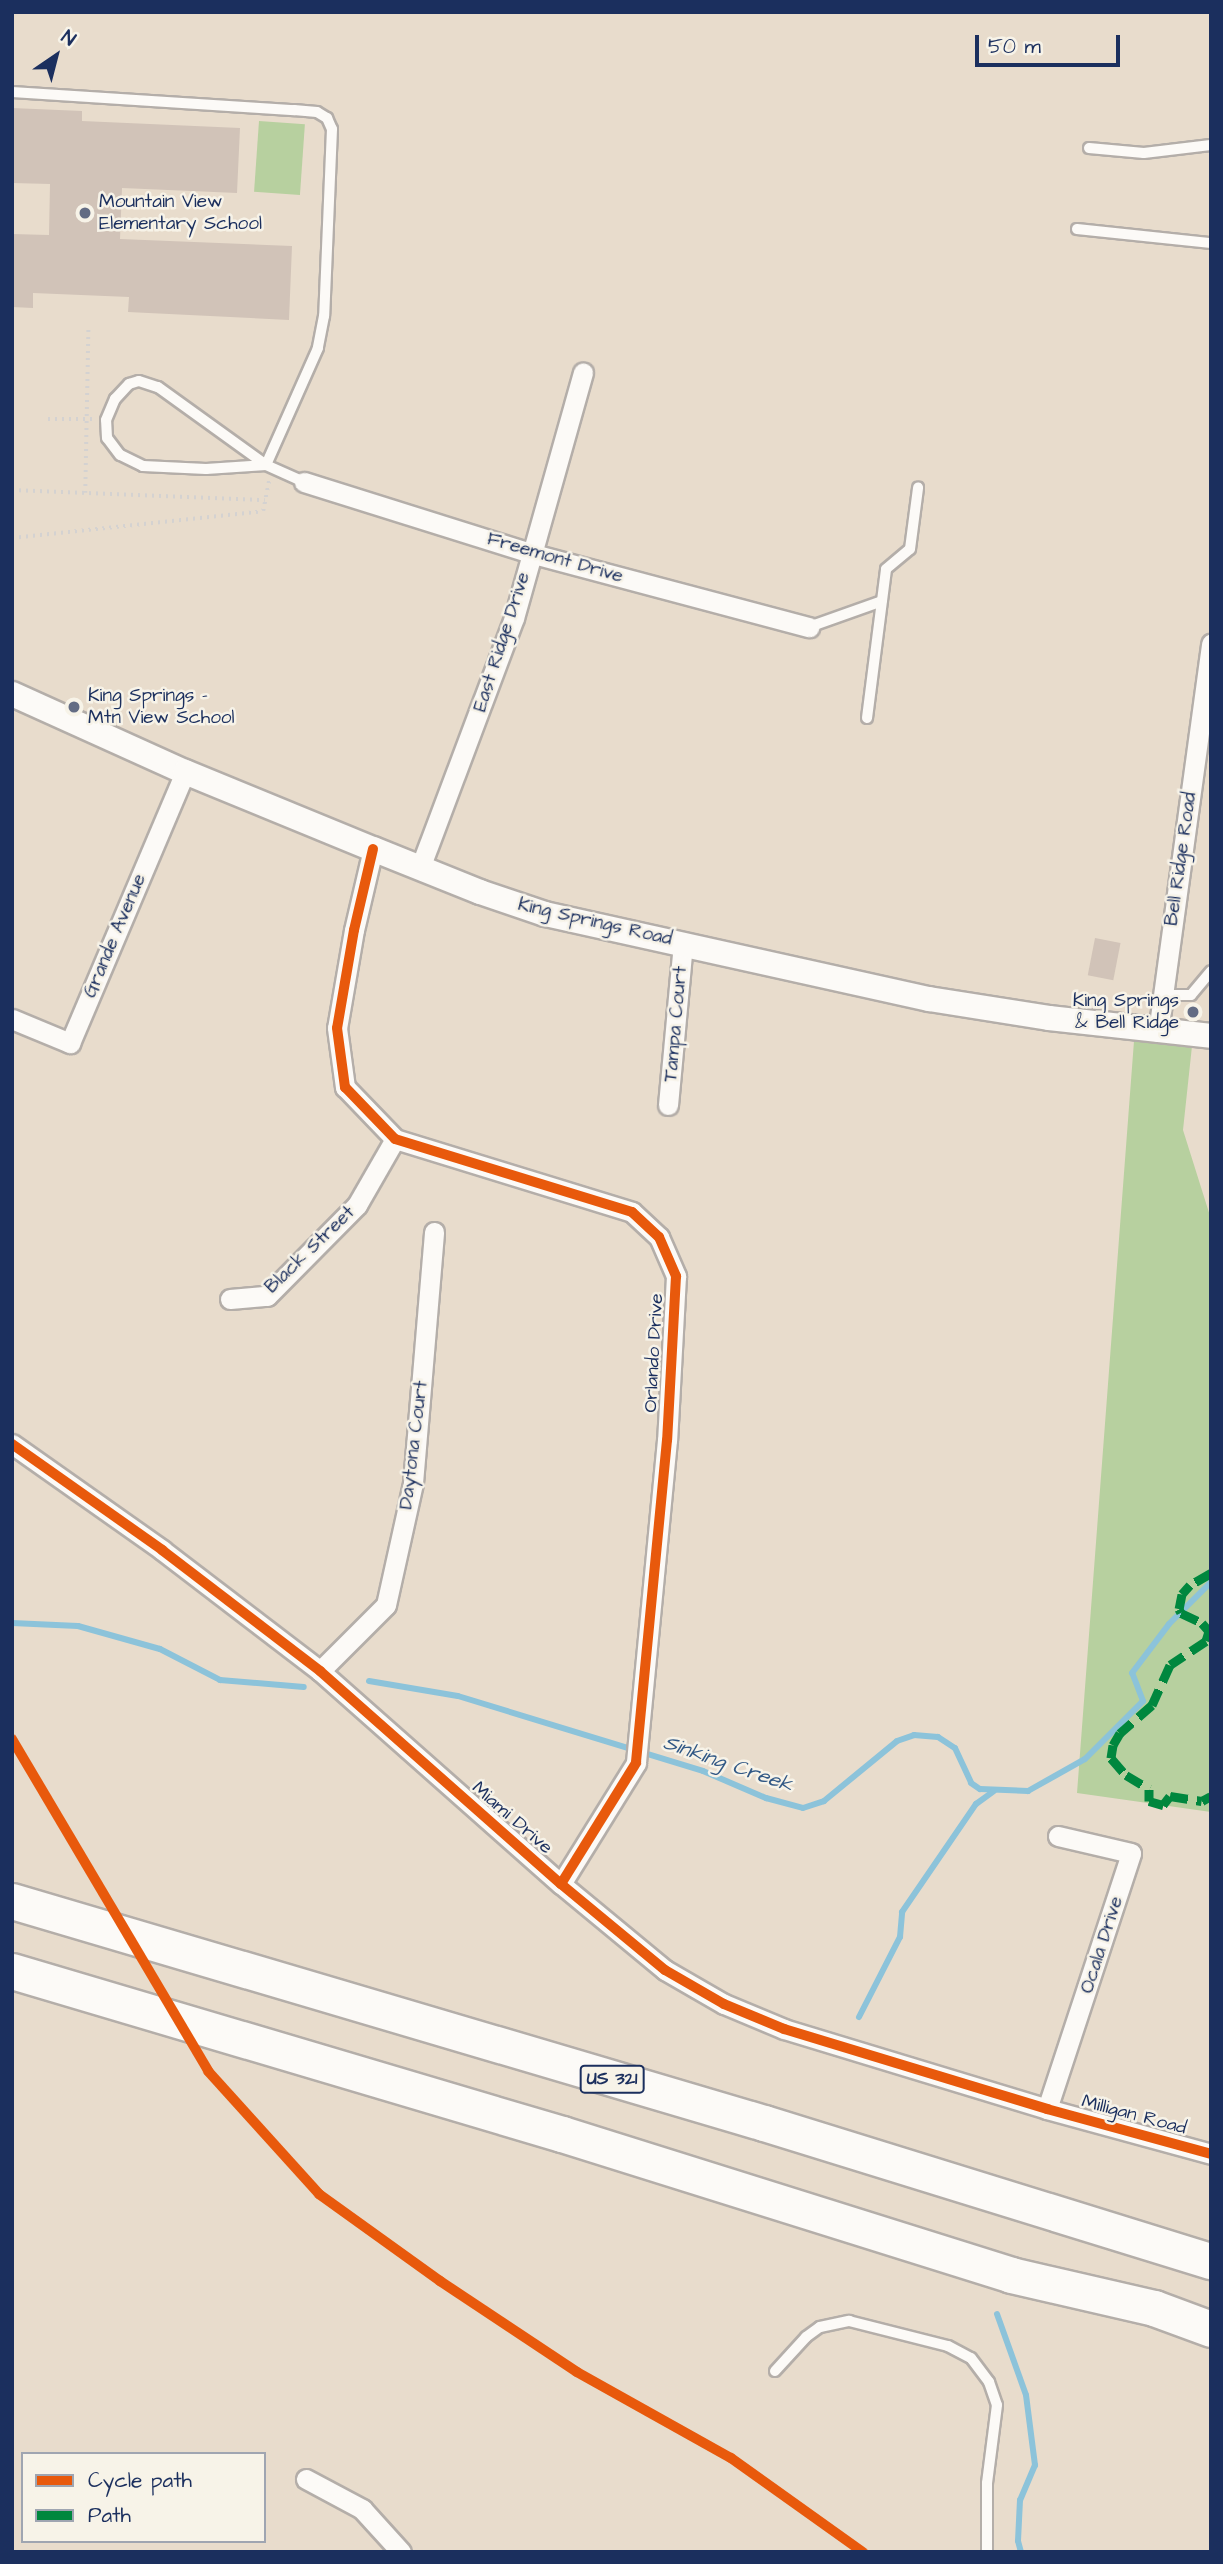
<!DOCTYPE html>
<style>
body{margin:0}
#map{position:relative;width:1223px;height:2564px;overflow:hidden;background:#e8dccc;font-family:"Architects Daughter",sans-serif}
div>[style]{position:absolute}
.green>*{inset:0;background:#b7d09f;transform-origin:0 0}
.stream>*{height:6px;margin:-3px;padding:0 3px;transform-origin:3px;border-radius:3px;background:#8cc3da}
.building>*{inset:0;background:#d1c3b8;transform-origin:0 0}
.path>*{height:3.5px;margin-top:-1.75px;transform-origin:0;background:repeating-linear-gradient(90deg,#d4d2d1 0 2px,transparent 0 7px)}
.roads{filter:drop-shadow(2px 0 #b4aea9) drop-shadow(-2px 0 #b4aea9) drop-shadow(0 2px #b4aea9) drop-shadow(0 -2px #b4aea9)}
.service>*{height:10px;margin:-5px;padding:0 5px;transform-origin:5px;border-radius:5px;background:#fcfaf7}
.minor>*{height:19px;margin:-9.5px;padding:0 9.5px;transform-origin:9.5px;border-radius:9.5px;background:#fcfaf7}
.tertiary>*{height:24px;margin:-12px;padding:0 12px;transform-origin:12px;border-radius:12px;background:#fcfaf7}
.motorway>*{height:35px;margin:-17.5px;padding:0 17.5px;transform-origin:17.5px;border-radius:17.5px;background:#fcfaf7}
.quiet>*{height:9px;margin-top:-4.5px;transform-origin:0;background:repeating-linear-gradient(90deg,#00873e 0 18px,transparent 0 27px)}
.cycleway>*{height:10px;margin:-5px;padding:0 5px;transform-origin:5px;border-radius:5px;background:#e8590c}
.dots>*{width:19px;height:19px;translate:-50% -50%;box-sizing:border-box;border:4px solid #f7f3e8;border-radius:50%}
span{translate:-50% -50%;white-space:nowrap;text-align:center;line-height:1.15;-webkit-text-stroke:5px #f7f3e8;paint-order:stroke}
.shield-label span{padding:2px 5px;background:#f7f3e8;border:2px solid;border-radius:5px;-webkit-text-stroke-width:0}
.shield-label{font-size:18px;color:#1b2f5e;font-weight:700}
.poi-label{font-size:19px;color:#1b2f5e}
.left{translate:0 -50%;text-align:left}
.right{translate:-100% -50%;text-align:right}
.street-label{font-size:19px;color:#1b2f5e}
.water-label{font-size:21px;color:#315885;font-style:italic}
.frame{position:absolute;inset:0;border:14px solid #1b2f5e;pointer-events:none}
.legend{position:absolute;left:21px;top:2452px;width:245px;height:91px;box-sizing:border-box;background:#f7f3e8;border:2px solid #9fa5b1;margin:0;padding:9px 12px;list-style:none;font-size:21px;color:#1b2f5e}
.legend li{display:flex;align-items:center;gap:14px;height:35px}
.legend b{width:35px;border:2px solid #9fa5b1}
.north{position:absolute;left:21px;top:21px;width:70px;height:70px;-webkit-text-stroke:5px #f7f3e8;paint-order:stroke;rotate:35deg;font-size:19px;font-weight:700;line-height:28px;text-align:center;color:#1b2f5e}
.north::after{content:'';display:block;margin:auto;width:24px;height:32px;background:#1b2f5e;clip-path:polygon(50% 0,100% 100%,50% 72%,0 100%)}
.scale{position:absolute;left:975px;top:35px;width:145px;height:32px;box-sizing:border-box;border:4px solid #1b2f5e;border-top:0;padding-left:9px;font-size:21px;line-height:24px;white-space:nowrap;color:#1b2f5e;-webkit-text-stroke:5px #f7f3e8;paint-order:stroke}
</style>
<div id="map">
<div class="green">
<div style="left:259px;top:121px;width:46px;height:71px;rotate:4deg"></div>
<div style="clip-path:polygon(1134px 1041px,1192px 1046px,1183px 1130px,1211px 1219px,1211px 1812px,1077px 1793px)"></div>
</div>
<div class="stream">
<div style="left:12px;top:1623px;width:66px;rotate:2.6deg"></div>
<div style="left:78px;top:1626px;width:85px;rotate:15.7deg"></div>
<div style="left:160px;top:1649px;width:68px;rotate:27.3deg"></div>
<div style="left:220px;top:1680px;width:84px;rotate:4.8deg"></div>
<div style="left:369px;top:1681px;width:90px;rotate:9.6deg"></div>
<div style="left:458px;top:1696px;width:256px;rotate:17deg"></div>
<div style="left:703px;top:1771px;width:69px;rotate:23.2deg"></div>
<div style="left:766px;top:1798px;width:38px;rotate:15deg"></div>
<div style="left:803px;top:1808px;width:22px;rotate:-18deg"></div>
<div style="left:824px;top:1801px;width:94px;rotate:-39.4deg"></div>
<div style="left:897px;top:1741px;width:18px;rotate:-19deg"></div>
<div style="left:914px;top:1735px;width:24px;rotate:5deg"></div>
<div style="left:938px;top:1737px;width:20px;rotate:33deg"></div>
<div style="left:955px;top:1748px;width:38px;rotate:65deg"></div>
<div style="left:971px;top:1783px;width:11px;rotate:34deg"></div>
<div style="left:980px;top:1789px;width:48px;rotate:2.4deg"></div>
<div style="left:1028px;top:1791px;width:65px;rotate:-29.3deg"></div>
<div style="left:1085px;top:1759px;width:82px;rotate:-45deg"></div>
<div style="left:1143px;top:1701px;width:30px;rotate:-111deg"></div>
<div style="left:1132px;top:1673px;width:61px;rotate:-52.9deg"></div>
<div style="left:1169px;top:1624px;width:59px;rotate:-45deg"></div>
<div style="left:859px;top:2017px;width:90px;rotate:-62.9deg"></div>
<div style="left:900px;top:1937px;width:25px;rotate:-85deg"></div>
<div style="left:902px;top:1912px;width:131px;rotate:-55.6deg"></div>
<div style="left:976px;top:1804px;width:22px;rotate:-36deg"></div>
<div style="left:997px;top:2314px;width:86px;rotate:70.3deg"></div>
<div style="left:1026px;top:2395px;width:71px;rotate:82.7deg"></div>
<div style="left:1035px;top:2465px;width:38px;rotate:113deg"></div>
<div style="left:1020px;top:2500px;width:41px;rotate:92.8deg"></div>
<div style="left:1018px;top:2541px;width:11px;rotate:75deg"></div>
</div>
<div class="building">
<div style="clip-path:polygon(12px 108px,82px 111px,82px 121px,240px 128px,237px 193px,122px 188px,120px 239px,292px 246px,289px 320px,128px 312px,129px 297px,33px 293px,33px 308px,12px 307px,12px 234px,49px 235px,50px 184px,12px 183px)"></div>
<div style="left:1095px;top:938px;width:26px;height:38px;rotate:11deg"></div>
</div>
<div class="path">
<div style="left:48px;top:419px;width:46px"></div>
<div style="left:12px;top:490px;width:253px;rotate:2.3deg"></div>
<div style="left:85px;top:493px;width:163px;rotate:-88.9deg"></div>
<div style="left:12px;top:538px;width:252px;rotate:-6.1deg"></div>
<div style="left:263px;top:511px;width:33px;rotate:-79deg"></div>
</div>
<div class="roads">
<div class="service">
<div style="left:12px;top:92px;width:283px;rotate:3.7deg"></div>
<div style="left:294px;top:110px;width:23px;rotate:5deg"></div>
<div style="left:317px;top:112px;width:12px;rotate:31deg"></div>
<div style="left:327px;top:118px;width:12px;rotate:66deg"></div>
<div style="left:332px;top:129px;width:187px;rotate:92.4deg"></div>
<div style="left:324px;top:316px;width:33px;rotate:101deg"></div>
<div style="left:318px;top:348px;width:128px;rotate:114deg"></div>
<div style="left:266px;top:465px;width:60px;rotate:176.2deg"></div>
<div style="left:206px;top:469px;width:63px;rotate:-177.3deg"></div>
<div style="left:143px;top:466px;width:25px;rotate:-154deg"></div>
<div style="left:120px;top:455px;width:21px;rotate:-127deg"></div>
<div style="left:107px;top:438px;width:18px;rotate:-93deg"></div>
<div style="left:106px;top:420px;width:23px;rotate:-67deg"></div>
<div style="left:115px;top:399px;width:21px;rotate:-47deg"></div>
<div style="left:129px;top:384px;width:10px;rotate:-17deg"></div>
<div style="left:139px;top:381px;width:20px;rotate:18deg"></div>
<div style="left:158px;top:387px;width:133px;rotate:35.8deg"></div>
<div style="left:266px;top:465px;width:42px;rotate:24.1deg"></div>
<div style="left:1089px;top:148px;width:55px;rotate:5.2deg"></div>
<div style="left:1144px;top:153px;width:67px;rotate:-6.8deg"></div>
<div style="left:1077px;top:229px;width:135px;rotate:6deg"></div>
<div style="left:809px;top:627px;width:77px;rotate:-19.6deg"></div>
<div style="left:867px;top:718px;width:150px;rotate:-82.7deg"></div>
<div style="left:886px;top:569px;width:31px;rotate:-40deg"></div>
<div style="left:910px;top:549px;width:62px;rotate:-82.5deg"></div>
<div style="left:1162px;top:995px;width:29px"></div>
<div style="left:1191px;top:995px;width:31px;rotate:-50deg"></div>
<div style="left:775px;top:2371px;width:46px;rotate:-47.6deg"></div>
<div style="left:806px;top:2337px;width:17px;rotate:-36deg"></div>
<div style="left:820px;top:2327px;width:30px;rotate:-12deg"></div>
<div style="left:849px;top:2321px;width:102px;rotate:14.2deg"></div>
<div style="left:948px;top:2346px;width:26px;rotate:28deg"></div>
<div style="left:971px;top:2358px;width:30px;rotate:53deg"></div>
<div style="left:989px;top:2382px;width:24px;rotate:71deg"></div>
<div style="left:997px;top:2405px;width:79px;rotate:97.3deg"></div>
<div style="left:987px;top:2483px;width:69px;rotate:90deg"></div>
</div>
<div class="minor">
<div style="left:304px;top:482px;width:237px;rotate:17.4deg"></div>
<div style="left:530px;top:553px;width:289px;rotate:14.9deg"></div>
<div style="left:373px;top:849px;width:83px;rotate:103.2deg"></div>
<div style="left:354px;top:930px;width:99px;rotate:99.8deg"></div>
<div style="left:337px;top:1028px;width:60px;rotate:82.3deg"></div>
<div style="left:345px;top:1087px;width:72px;rotate:46.1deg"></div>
<div style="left:395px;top:1139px;width:248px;rotate:17.1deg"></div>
<div style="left:632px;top:1212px;width:37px;rotate:43deg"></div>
<div style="left:659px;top:1237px;width:43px;rotate:66.4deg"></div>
<div style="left:676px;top:1276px;width:164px;rotate:93.1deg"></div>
<div style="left:667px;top:1440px;width:324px;rotate:95.5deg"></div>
<div style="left:636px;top:1763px;width:142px;rotate:121.8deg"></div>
<div style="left:420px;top:868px;width:267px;rotate:-69.4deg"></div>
<div style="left:514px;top:618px;width:255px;rotate:-74.3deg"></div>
<div style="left:12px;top:1019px;width:63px;rotate:22.5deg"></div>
<div style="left:70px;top:1043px;width:294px;rotate:-67deg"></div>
<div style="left:1158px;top:1032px;width:392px;rotate:-82.2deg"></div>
<div style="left:668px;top:1105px;width:163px;rotate:-84.7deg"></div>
<div style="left:230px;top:1299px;width:37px;rotate:-5deg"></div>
<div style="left:267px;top:1296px;width:128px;rotate:-45.3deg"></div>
<div style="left:357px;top:1205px;width:76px;rotate:-60.1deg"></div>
<div style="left:12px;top:1444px;width:184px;rotate:35.2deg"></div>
<div style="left:162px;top:1550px;width:199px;rotate:37.4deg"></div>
<div style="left:320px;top:1671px;width:322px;rotate:41.5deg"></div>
<div style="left:561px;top:1884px;width:135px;rotate:39.6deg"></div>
<div style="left:665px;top:1970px;width:68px;rotate:30deg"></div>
<div style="left:724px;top:2004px;width:65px;rotate:22.6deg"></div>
<div style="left:784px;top:2029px;width:275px;rotate:16.9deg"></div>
<div style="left:1047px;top:2109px;width:170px;rotate:15.3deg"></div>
<div style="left:320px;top:1671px;width:93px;rotate:-45deg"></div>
<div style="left:386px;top:1605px;width:125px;rotate:-77.5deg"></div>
<div style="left:413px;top:1483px;width:252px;rotate:-85.2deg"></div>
<div style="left:1047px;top:2109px;width:269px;rotate:-71.8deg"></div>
<div style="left:1131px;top:1853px;width:75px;rotate:-166.9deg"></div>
<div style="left:306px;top:2479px;width:64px;rotate:28.2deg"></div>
<div style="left:362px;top:2509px;width:58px;rotate:47.8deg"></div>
</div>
<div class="tertiary">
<div style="left:12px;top:694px;width:190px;rotate:24.3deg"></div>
<div style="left:185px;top:772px;width:203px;rotate:22.3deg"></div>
<div style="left:373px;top:849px;width:115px;rotate:21.9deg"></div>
<div style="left:480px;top:892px;width:69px;rotate:18.7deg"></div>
<div style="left:545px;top:914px;width:393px;rotate:12.5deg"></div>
<div style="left:929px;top:999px;width:121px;rotate:9deg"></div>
<div style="left:1049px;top:1018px;width:163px;rotate:6.3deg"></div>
</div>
<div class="motorway">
<div style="left:12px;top:1901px;width:784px;rotate:16.45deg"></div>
<div style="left:764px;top:2123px;width:468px;rotate:17.2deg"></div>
<div style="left:12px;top:1971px;width:574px;rotate:16.51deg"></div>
<div style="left:562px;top:2134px;width:471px;rotate:17.4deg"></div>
<div style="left:1011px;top:2275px;width:147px;rotate:13deg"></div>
<div style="left:1154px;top:2308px;width:61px;rotate:20.2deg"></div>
</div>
</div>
<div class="quiet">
<div style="left:1211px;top:1573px;width:24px;rotate:150deg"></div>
<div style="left:1190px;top:1585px;width:12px;rotate:132deg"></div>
<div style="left:1182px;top:1594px;width:15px;rotate:101deg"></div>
<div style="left:1179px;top:1609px;width:4px;rotate:63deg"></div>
<div style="left:1181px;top:1613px;width:23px;rotate:25deg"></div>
<div style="left:1202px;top:1623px;width:11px;rotate:49deg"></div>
<div style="left:1209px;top:1631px;width:10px;rotate:107deg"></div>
<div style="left:1206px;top:1641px;width:43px;rotate:146.3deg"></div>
<div style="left:1170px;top:1665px;width:44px;rotate:114.2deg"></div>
<div style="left:1152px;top:1705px;width:43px;rotate:138.8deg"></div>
<div style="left:1120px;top:1733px;width:14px;rotate:120deg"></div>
<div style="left:1113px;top:1745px;width:13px;rotate:99deg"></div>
<div style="left:1111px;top:1758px;width:23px;rotate:49deg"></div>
<div style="left:1126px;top:1775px;width:27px;rotate:31deg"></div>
<div style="left:1149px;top:1789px;width:12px;rotate:90deg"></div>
<div style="left:1149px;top:1801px;width:15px;rotate:16deg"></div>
<div style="left:1163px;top:1805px;width:11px;rotate:-52deg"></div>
<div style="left:1170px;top:1796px;width:32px;rotate:9deg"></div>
<div style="left:1202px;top:1801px;width:10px;rotate:-29deg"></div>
</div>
<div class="cycleway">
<div style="left:373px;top:849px;width:83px;rotate:103.2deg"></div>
<div style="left:354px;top:930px;width:99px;rotate:99.8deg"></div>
<div style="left:337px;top:1028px;width:60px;rotate:82.3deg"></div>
<div style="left:345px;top:1087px;width:72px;rotate:46.1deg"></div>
<div style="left:395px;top:1139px;width:248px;rotate:17.1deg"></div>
<div style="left:632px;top:1212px;width:37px;rotate:43deg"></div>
<div style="left:659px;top:1237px;width:43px;rotate:66.4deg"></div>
<div style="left:676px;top:1276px;width:164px;rotate:93.1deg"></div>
<div style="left:667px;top:1440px;width:324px;rotate:95.5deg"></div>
<div style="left:636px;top:1763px;width:142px;rotate:121.8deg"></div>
<div style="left:12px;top:1444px;width:184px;rotate:35.2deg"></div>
<div style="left:162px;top:1550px;width:199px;rotate:37.4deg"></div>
<div style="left:320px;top:1671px;width:322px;rotate:41.5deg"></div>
<div style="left:561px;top:1884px;width:135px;rotate:39.6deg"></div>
<div style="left:665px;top:1970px;width:68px;rotate:30deg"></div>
<div style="left:724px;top:2004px;width:65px;rotate:22.6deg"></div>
<div style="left:784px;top:2029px;width:275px;rotate:16.9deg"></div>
<div style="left:1047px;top:2109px;width:170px;rotate:15.3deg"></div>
<div style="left:12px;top:1739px;width:386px;rotate:59.4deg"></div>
<div style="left:208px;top:2071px;width:166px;rotate:47.9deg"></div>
<div style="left:319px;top:2194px;width:149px;rotate:35.7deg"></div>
<div style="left:440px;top:2281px;width:164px;rotate:33.6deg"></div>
<div style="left:577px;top:2372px;width:176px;rotate:29.2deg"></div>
<div style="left:731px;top:2458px;width:162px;rotate:35.5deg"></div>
</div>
<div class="dots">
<div style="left:85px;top:213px;background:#636c84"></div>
<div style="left:74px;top:707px;background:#636c84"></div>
<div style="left:1193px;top:1012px;background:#636c84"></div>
</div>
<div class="shield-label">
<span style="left:612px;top:2079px">US 321</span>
</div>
<div class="poi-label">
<span class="left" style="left:99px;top:213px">Mountain View<br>Elementary School</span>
<span class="left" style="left:88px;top:707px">King Springs -<br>Mtn View School</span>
<span class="right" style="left:1179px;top:1012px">King Springs<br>&amp; Bell Ridge</span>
</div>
<div class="street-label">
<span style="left:555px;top:558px;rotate:16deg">Freemont Drive</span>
<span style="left:502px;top:642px;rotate:-72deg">East Ridge Drive</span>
<span style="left:1181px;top:859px;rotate:-82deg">Bell Ridge Road</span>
<span style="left:595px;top:922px;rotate:13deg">King Springs Road</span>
<span style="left:115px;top:936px;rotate:-67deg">Grande Avenue</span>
<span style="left:676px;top:1024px;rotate:-85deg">Tampa Court</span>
<span style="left:310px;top:1250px;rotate:-44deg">Black Street</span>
<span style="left:654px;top:1353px;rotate:-87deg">Orlando Drive</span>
<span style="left:414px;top:1445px;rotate:-83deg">Daytona Court</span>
<span style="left:512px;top:1818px;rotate:41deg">Miami Drive</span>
<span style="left:1102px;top:1945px;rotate:-72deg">Ocala Drive</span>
<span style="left:1134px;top:2115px;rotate:15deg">Milligan Road</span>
</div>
<div class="water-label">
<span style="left:728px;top:1764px;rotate:19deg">Sinking Creek</span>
</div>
<div class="frame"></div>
<ul class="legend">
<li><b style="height:9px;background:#e8590c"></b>Cycle path</li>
<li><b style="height:9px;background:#00873e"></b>Path</li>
</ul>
<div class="north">N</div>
<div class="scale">50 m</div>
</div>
